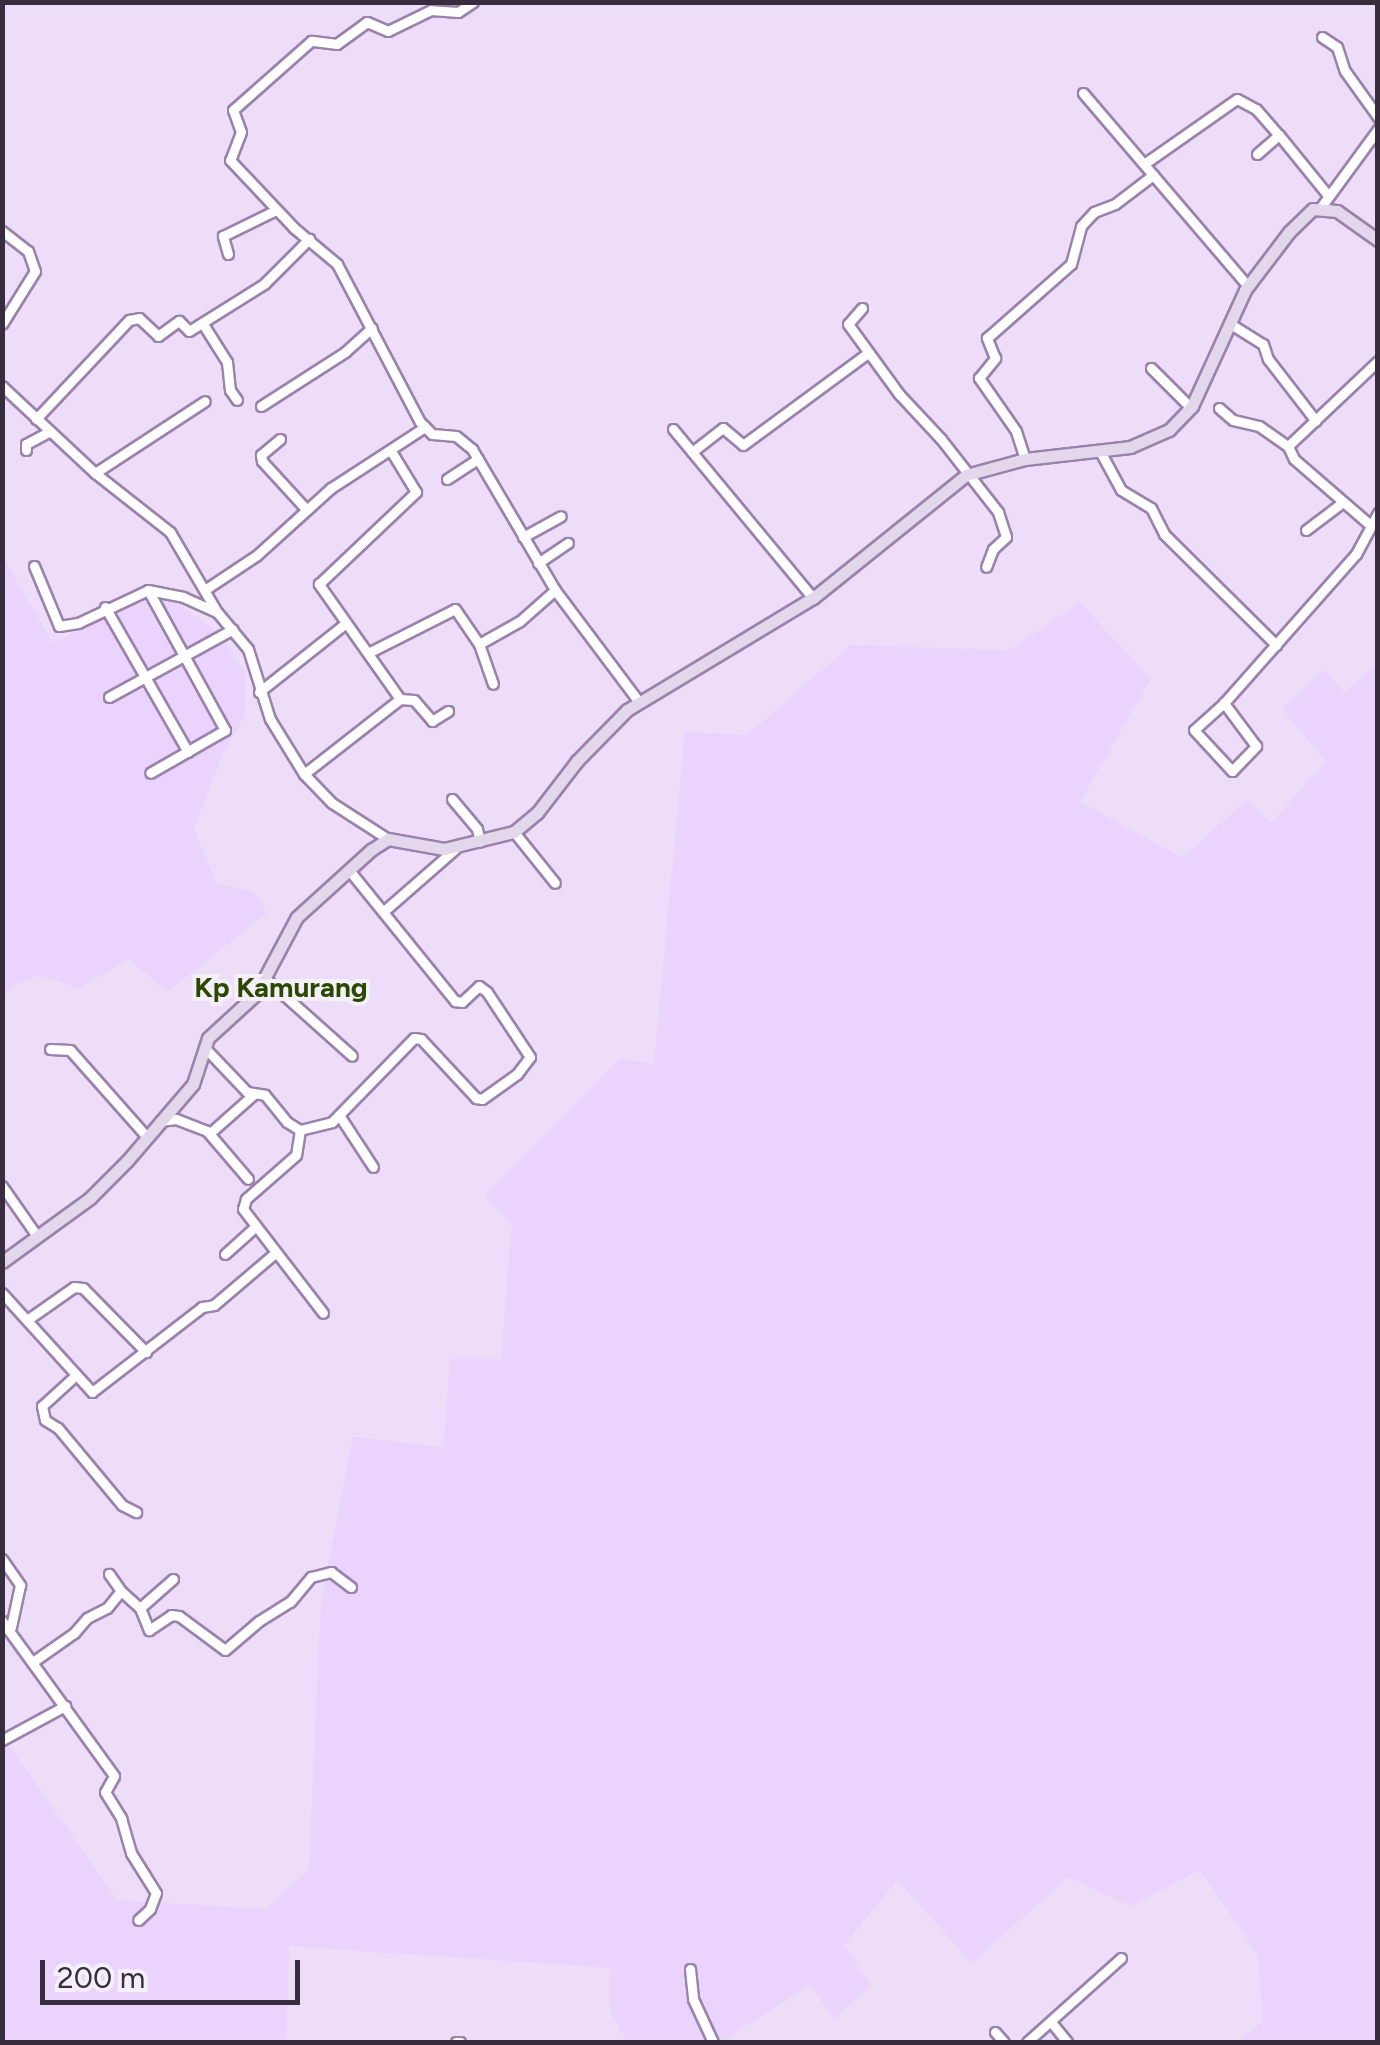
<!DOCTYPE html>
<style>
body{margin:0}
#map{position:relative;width:1380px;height:2045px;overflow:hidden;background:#edddf9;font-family:Figtree,sans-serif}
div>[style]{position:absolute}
.built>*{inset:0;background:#ead3fc}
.roads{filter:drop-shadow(2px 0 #9a82ac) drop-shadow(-2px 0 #9a82ac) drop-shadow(0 2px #9a82ac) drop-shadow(0 -2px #9a82ac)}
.street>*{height:9px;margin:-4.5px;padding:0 4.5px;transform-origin:4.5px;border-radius:4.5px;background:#fff}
.secondary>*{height:11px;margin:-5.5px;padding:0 5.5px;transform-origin:5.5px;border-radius:5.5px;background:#e3d8eb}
span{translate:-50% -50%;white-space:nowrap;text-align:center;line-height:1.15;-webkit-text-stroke:8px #f4eff8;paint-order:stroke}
.neighbourhood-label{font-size:28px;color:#2b4800;font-weight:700}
.frame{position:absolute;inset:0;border:5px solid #382d3f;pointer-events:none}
.scale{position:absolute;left:40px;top:1960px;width:260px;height:45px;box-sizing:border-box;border:5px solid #382d3f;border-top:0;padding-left:12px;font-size:30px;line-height:35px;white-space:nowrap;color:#382d3f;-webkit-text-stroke:8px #f4eff8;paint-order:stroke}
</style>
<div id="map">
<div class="built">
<div style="clip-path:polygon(2px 556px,53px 643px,151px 594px,180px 605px,218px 632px,245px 672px,245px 716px,223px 753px,194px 829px,217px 883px,253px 892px,267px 913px,167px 992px,129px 959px,80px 988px,38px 975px,14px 985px,3px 997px)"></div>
<div style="clip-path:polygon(1080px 603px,1151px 678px,1080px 802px,1183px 858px,1246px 800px,1271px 823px,1326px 762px,1282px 709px,1324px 670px,1344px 692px,1377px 664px,1377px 2042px,1237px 2042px,1263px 2022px,1258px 1955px,1200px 1870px,1131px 1906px,1068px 1877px,972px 1963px,897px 1880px,844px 1945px,870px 1985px,834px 2019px,810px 1985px,720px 2042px,627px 2042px,609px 2009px,610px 1968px,289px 1946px,286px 2042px,3px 2042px,2px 1735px,117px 1900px,265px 1909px,309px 1870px,321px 1602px,353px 1437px,444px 1447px,450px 1359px,501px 1359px,512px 1224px,485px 1195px,619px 1059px,654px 1064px,685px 732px,747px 735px,851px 645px,1009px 650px)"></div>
</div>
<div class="roads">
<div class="street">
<div style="left:473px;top:2px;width:18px;rotate:146deg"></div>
<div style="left:458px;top:12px;width:27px;rotate:-176deg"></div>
<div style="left:431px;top:10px;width:48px;rotate:154deg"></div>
<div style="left:388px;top:31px;width:23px;rotate:-157deg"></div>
<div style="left:367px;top:22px;width:37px;rotate:144deg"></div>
<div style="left:337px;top:44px;width:26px;rotate:-173deg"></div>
<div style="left:311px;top:41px;width:104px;rotate:138.5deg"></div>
<div style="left:233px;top:110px;width:23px;rotate:70deg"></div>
<div style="left:241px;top:132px;width:30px;rotate:111deg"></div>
<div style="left:230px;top:160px;width:93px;rotate:46.7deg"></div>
<div style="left:294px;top:228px;width:56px;rotate:39.9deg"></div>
<div style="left:337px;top:264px;width:178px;rotate:62.3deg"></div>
<div style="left:420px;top:422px;width:17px;rotate:45deg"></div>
<div style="left:432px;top:434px;width:24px;rotate:5deg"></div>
<div style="left:456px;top:436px;width:21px;rotate:39deg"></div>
<div style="left:472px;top:449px;width:164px;rotate:59.5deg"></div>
<div style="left:555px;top:590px;width:140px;rotate:53.1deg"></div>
<div style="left:1322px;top:37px;width:18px;rotate:34deg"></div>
<div style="left:1337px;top:47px;width:25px;rotate:72deg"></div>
<div style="left:1345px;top:71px;width:57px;rotate:54.3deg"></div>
<div style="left:1083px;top:93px;width:254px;rotate:49.5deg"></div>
<div style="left:1257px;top:154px;width:29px;rotate:-41deg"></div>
<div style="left:1279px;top:135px;width:76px;rotate:50.9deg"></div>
<div style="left:1144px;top:164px;width:113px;rotate:-35deg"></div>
<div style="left:1237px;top:99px;width:21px;rotate:28deg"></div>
<div style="left:1256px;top:109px;width:35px;rotate:49deg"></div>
<div style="left:1321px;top:207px;width:97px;rotate:-53.8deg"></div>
<div style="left:2px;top:231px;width:33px;rotate:38deg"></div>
<div style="left:28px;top:251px;width:21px;rotate:71deg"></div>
<div style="left:35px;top:271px;width:62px;rotate:121.9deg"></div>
<div style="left:228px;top:254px;width:19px;rotate:-106deg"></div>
<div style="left:223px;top:236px;width:59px;rotate:-26.1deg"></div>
<div style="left:862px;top:308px;width:21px;rotate:131deg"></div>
<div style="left:848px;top:324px;width:87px;rotate:53.9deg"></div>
<div style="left:899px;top:394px;width:62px;rotate:47deg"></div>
<div style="left:941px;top:439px;width:93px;rotate:52deg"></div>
<div style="left:998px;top:512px;width:26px;rotate:72deg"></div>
<div style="left:1006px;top:537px;width:18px;rotate:137deg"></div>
<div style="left:993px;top:549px;width:19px;rotate:111deg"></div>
<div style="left:1229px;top:323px;width:40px;rotate:32deg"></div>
<div style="left:1263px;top:344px;width:16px;rotate:72deg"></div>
<div style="left:1268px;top:359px;width:78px;rotate:52.3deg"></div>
<div style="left:203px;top:324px;width:45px;rotate:57.7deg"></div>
<div style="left:227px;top:362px;width:28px;rotate:84deg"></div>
<div style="left:230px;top:390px;width:12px;rotate:55deg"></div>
<div style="left:1151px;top:368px;width:57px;rotate:45deg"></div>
<div style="left:2px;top:386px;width:127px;rotate:43.1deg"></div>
<div style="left:95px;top:473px;width:95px;rotate:38.2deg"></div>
<div style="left:170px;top:532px;width:93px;rotate:59.6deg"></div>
<div style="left:261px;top:406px;width:100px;rotate:-32.7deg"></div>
<div style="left:345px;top:352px;width:36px;rotate:-42deg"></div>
<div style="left:1219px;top:408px;width:18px;rotate:41deg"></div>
<div style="left:1233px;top:420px;width:27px;rotate:13deg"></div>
<div style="left:1259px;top:426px;width:35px;rotate:35deg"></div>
<div style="left:36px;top:419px;width:136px;rotate:-46.8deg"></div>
<div style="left:129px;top:320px;width:10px;rotate:-11deg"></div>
<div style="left:139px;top:318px;width:26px;rotate:43deg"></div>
<div style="left:158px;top:336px;width:26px;rotate:-36deg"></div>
<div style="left:179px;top:321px;width:14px;rotate:45deg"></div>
<div style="left:189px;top:331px;width:89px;rotate:-32.1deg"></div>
<div style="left:264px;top:284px;width:64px;rotate:-45deg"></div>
<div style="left:673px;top:429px;width:219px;rotate:50.4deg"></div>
<div style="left:280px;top:439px;width:25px;rotate:140deg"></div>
<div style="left:261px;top:455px;width:6px;rotate:81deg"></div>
<div style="left:262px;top:461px;width:65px;rotate:47.5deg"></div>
<div style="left:26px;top:450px;width:6px;rotate:-90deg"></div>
<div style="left:26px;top:444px;width:27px;rotate:-28deg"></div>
<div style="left:692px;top:452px;width:39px;rotate:-38deg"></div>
<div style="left:723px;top:428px;width:26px;rotate:40deg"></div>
<div style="left:743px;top:445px;width:155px;rotate:-36.4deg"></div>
<div style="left:1101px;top:453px;width:42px;rotate:61.6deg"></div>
<div style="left:1121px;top:490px;width:35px;rotate:31deg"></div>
<div style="left:1151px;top:508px;width:29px;rotate:63deg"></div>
<div style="left:1164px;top:534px;width:158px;rotate:44.7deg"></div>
<div style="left:1025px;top:459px;width:29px;rotate:-108deg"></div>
<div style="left:1016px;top:431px;width:65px;rotate:-124.9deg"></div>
<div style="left:979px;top:378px;width:26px;rotate:-51deg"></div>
<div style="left:995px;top:358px;width:22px;rotate:-112deg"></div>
<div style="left:987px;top:338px;width:112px;rotate:-41.4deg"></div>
<div style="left:1071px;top:264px;width:39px;rotate:-75deg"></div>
<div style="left:1081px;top:226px;width:19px;rotate:-47deg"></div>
<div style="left:1094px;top:212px;width:22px;rotate:-21deg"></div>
<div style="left:1115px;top:204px;width:48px;rotate:-37.3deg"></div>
<div style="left:95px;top:473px;width:131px;rotate:-33.2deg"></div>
<div style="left:447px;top:479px;width:37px;rotate:-33deg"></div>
<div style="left:1369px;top:524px;width:99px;rotate:-139.1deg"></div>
<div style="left:1294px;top:459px;width:14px;rotate:-115deg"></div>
<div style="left:1288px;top:446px;width:124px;rotate:-43.4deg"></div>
<div style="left:1306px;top:530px;width:46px;rotate:-37.1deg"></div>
<div style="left:523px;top:537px;width:43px;rotate:-28.9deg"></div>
<div style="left:538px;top:563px;width:36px;rotate:-34deg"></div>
<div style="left:34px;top:566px;width:65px;rotate:67.4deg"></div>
<div style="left:59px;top:626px;width:19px;rotate:-9deg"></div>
<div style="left:78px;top:623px;width:77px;rotate:-25.2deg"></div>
<div style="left:148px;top:590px;width:36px;rotate:11deg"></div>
<div style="left:183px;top:597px;width:37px;rotate:24deg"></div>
<div style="left:217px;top:612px;width:48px;rotate:50deg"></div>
<div style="left:248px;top:649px;width:73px;rotate:72.6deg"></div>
<div style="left:270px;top:719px;width:65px;rotate:58.3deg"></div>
<div style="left:304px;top:774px;width:40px;rotate:46deg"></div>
<div style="left:332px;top:803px;width:67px;rotate:32.7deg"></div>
<div style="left:206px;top:589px;width:61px;rotate:-33.7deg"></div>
<div style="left:257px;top:555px;width:100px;rotate:-42.2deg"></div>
<div style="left:331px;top:488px;width:112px;rotate:-33deg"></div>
<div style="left:148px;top:590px;width:160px;rotate:61.2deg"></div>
<div style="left:225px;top:730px;width:86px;rotate:150.2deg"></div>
<div style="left:105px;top:607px;width:167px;rotate:60.2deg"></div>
<div style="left:479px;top:644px;width:42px;rotate:70.7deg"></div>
<div style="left:368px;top:653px;width:97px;rotate:-26.8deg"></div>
<div style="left:455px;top:609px;width:42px;rotate:55.6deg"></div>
<div style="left:479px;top:644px;width:47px;rotate:-29.3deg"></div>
<div style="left:520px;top:621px;width:47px;rotate:-41.5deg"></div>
<div style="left:259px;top:692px;width:111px;rotate:-38.4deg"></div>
<div style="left:109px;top:697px;width:141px;rotate:-28.7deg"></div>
<div style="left:400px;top:699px;width:14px;rotate:4deg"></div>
<div style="left:414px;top:700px;width:28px;rotate:49deg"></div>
<div style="left:432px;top:721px;width:19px;rotate:-32deg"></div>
<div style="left:1224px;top:703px;width:40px;rotate:138deg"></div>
<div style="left:1194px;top:730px;width:56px;rotate:47.2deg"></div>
<div style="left:1232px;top:771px;width:35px;rotate:-46deg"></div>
<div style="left:1256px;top:746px;width:54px;rotate:-126.7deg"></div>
<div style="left:1224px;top:703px;width:199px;rotate:-48.5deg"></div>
<div style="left:1356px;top:554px;width:47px;rotate:-61.8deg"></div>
<div style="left:304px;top:774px;width:122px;rotate:-38deg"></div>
<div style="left:400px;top:699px;width:141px;rotate:-125.2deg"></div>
<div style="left:319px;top:584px;width:134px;rotate:-43.5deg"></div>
<div style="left:416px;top:492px;width:48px;rotate:-121.4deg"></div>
<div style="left:452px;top:799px;width:39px;rotate:50deg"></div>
<div style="left:477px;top:829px;width:13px;rotate:77deg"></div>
<div style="left:514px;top:832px;width:65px;rotate:51.2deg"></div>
<div style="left:384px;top:911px;width:94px;rotate:-41.1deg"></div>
<div style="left:266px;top:979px;width:115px;rotate:41.8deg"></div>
<div style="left:205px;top:1048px;width:61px;rotate:46.3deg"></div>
<div style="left:247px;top:1092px;width:18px;rotate:9deg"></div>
<div style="left:265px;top:1095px;width:35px;rotate:51deg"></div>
<div style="left:287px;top:1122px;width:15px;rotate:32deg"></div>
<div style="left:300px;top:1130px;width:33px;rotate:-14deg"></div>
<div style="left:332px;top:1122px;width:117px;rotate:-45.7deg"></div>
<div style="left:414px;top:1038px;width:7px;rotate:8deg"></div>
<div style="left:421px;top:1039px;width:81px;rotate:47deg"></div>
<div style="left:476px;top:1098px;width:6px;rotate:9deg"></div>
<div style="left:482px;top:1099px;width:43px;rotate:-35.5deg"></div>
<div style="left:517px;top:1074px;width:21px;rotate:-53deg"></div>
<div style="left:530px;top:1057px;width:78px;rotate:-123.5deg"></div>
<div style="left:487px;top:992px;width:10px;rotate:-143deg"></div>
<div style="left:479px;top:986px;width:23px;rotate:137deg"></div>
<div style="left:462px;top:1002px;width:7px;rotate:-172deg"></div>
<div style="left:455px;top:1001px;width:169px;rotate:-129deg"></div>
<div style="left:50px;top:1049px;width:20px;rotate:3deg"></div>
<div style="left:70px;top:1050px;width:115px;rotate:48.5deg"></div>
<div style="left:339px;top:1115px;width:62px;rotate:56.8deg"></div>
<div style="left:160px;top:1121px;width:16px;rotate:-7deg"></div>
<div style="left:176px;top:1119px;width:33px;rotate:21deg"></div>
<div style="left:207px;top:1131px;width:63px;rotate:49.5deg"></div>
<div style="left:300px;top:1130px;width:25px;rotate:99deg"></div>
<div style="left:296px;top:1155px;width:67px;rotate:138.7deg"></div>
<div style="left:246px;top:1199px;width:10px;rotate:107deg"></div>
<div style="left:243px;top:1209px;width:131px;rotate:52.4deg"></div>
<div style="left:210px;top:1133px;width:57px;rotate:-41.5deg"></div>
<div style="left:2px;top:1186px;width:61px;rotate:55deg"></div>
<div style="left:225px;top:1254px;width:39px;rotate:-42deg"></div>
<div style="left:2px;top:1293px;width:134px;rotate:47.7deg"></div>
<div style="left:92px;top:1392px;width:139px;rotate:-37.7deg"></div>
<div style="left:202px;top:1307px;width:12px;rotate:-9deg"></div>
<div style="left:214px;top:1305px;width:80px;rotate:-40.4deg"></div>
<div style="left:27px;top:1320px;width:57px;rotate:-35.1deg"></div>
<div style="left:74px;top:1287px;width:9px;rotate:6deg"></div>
<div style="left:83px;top:1288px;width:90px;rotate:45.5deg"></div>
<div style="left:76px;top:1375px;width:46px;rotate:137.6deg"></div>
<div style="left:42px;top:1406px;width:14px;rotate:78deg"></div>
<div style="left:45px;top:1420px;width:15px;rotate:32deg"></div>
<div style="left:58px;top:1428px;width:100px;rotate:50.3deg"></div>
<div style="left:122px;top:1505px;width:16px;rotate:27deg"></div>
<div style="left:2px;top:1559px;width:32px;rotate:55deg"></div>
<div style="left:20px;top:1585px;width:43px;rotate:102.1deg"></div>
<div style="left:121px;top:1591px;width:25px;rotate:42deg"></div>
<div style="left:140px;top:1608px;width:24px;rotate:68deg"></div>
<div style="left:149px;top:1630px;width:27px;rotate:-34deg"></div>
<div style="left:171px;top:1615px;width:8px;rotate:7deg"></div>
<div style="left:179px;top:1616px;width:57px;rotate:36.5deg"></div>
<div style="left:225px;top:1650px;width:45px;rotate:-40.5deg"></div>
<div style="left:259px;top:1621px;width:36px;rotate:-32deg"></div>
<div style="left:290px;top:1602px;width:33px;rotate:-50deg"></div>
<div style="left:311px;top:1577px;width:21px;rotate:-14deg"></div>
<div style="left:331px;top:1572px;width:25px;rotate:37deg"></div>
<div style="left:140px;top:1608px;width:44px;rotate:-41.3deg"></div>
<div style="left:2px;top:1621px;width:191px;rotate:54.1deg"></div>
<div style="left:114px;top:1776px;width:18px;rotate:119deg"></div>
<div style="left:105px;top:1792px;width:31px;rotate:58deg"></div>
<div style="left:121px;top:1818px;width:36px;rotate:74deg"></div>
<div style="left:131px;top:1853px;width:47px;rotate:58deg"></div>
<div style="left:156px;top:1893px;width:17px;rotate:111deg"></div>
<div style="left:150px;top:1909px;width:16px;rotate:137deg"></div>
<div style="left:34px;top:1661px;width:49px;rotate:-35deg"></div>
<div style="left:74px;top:1633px;width:20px;rotate:-49deg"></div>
<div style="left:87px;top:1618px;width:22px;rotate:-27deg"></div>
<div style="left:107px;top:1608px;width:22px;rotate:-51deg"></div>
<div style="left:121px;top:1591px;width:21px;rotate:-125deg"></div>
<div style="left:2px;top:1740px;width:72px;rotate:-28.4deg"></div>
<div style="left:690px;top:1969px;width:30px;rotate:84deg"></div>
<div style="left:693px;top:1999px;width:47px;rotate:65.1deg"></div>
<div style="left:1051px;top:2022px;width:26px;rotate:51deg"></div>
<div style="left:995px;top:2032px;width:13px;rotate:48deg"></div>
<div style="left:456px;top:2042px;width:4px"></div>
<div style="left:1027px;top:2042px;width:126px;rotate:-41.8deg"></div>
</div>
<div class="secondary">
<div style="left:2px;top:1262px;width:109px;rotate:-36deg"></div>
<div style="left:90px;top:1198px;width:52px;rotate:-45deg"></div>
<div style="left:127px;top:1161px;width:101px;rotate:-49.4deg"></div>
<div style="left:193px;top:1084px;width:48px;rotate:-71.9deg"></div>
<div style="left:208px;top:1038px;width:65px;rotate:-42.5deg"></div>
<div style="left:256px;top:994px;width:87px;rotate:-62deg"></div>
<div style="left:297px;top:917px;width:100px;rotate:-42.2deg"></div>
<div style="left:371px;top:850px;width:20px;rotate:-33deg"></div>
<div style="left:388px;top:839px;width:57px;rotate:10.1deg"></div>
<div style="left:444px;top:849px;width:72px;rotate:-13.7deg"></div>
<div style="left:514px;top:832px;width:30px;rotate:-40deg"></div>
<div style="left:537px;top:813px;width:66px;rotate:-52.4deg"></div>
<div style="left:577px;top:761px;width:71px;rotate:-45.6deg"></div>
<div style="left:627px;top:710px;width:217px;rotate:-31.1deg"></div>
<div style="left:813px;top:598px;width:196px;rotate:-38.8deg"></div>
<div style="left:966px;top:475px;width:61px;rotate:-15.2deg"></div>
<div style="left:1025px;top:459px;width:106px;rotate:-6.5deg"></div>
<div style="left:1130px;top:447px;width:43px;rotate:-23.6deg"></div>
<div style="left:1169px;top:430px;width:33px;rotate:-46deg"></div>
<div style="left:1192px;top:406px;width:128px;rotate:-65.4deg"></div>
<div style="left:1245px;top:290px;width:73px;rotate:-52.8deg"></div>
<div style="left:1289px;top:232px;width:33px;rotate:-44deg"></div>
<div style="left:1313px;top:209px;width:24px;rotate:5deg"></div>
<div style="left:1337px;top:211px;width:50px;rotate:35.3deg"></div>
</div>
</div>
<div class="neighbourhood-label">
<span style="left:281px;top:987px">Kp Kamurang</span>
</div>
<div class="frame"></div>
<div class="scale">200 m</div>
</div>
